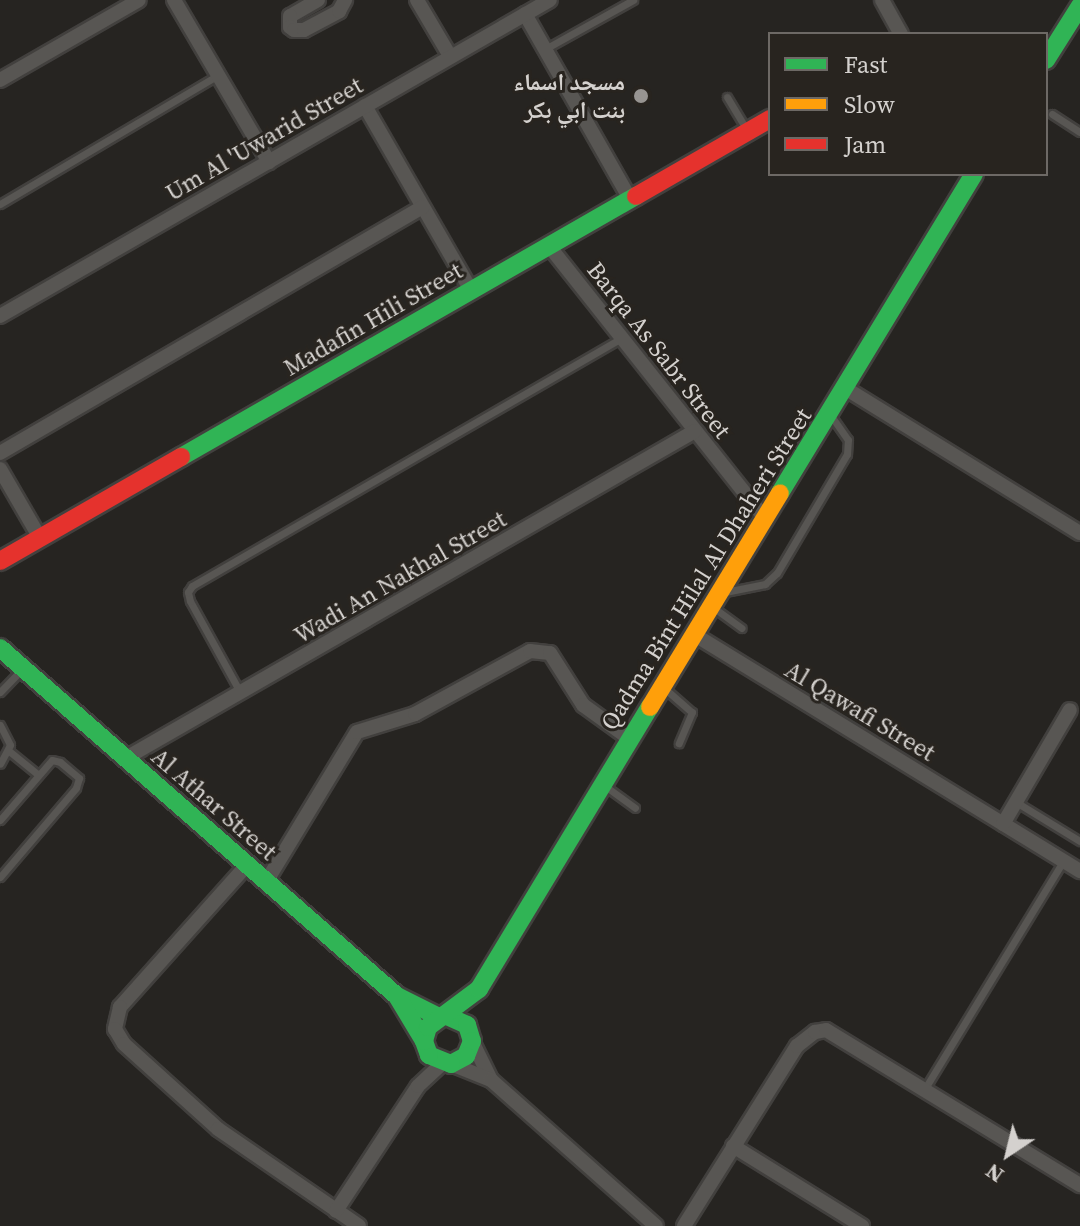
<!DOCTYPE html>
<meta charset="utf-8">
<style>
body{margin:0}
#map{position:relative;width:1080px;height:1226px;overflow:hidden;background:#262421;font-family:"Source Serif 4","Noto Naskh Arabic",serif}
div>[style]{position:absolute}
.roads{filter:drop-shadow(2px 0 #42403e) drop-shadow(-2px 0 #42403e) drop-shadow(0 2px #42403e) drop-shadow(0 -2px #42403e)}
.lane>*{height:7px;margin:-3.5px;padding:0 3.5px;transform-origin:3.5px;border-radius:3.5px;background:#585653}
.street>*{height:14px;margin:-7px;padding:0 7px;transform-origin:7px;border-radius:7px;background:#585653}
.fast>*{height:18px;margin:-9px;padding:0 9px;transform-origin:9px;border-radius:9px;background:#30b455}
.slow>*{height:18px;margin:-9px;padding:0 9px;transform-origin:9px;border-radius:9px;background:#ff9f0a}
.jam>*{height:18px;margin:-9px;padding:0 9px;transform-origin:9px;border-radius:9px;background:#e5322d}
.dots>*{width:22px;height:22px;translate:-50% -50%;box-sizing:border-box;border:4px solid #28241f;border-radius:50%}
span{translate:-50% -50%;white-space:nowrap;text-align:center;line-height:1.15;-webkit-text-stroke:6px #28241f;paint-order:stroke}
.poi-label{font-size:24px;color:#d4d1ce;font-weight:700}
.right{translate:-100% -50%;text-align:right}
.street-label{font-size:24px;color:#d4d1ce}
.legend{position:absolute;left:768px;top:32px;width:280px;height:144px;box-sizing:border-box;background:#28241f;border:2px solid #6d6965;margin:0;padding:10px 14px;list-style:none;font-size:24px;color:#d4d1ce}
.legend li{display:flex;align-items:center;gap:16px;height:40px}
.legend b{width:40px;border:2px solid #6d6965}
.north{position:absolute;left:968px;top:1114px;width:80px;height:80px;-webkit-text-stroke:6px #28241f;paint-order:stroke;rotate:215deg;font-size:22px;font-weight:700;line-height:32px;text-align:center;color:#d4d1ce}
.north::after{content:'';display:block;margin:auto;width:28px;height:36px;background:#d4d1ce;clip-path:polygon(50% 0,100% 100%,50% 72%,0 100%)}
</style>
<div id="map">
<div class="roads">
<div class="lane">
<div style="left:545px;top:49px;width:101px;rotate:-29.1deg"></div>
<div style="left:727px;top:97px;width:37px;rotate:59deg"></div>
<div style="left:1052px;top:114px;width:33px;rotate:33deg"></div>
<div style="left:0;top:204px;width:253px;rotate:-30.6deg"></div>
<div style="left:725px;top:592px;width:41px;rotate:-11.3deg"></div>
<div style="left:765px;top:584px;width:16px;rotate:-43deg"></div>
<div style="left:777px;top:573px;width:138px;rotate:-59.5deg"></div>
<div style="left:847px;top:454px;width:14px;rotate:-86deg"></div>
<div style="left:848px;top:440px;width:29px;rotate:-125deg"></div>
<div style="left:714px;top:608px;width:34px;rotate:36deg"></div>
<div style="left:664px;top:688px;width:37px;rotate:41deg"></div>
<div style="left:692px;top:712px;width:34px;rotate:113deg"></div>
<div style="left:0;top:692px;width:33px;rotate:-46deg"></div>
<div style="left:240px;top:692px;width:104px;rotate:-118.8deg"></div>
<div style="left:190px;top:601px;width:9px;rotate:-103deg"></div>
<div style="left:188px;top:592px;width:7px;rotate:-56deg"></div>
<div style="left:192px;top:586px;width:496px;rotate:-30deg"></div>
<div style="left:0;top:725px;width:22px;rotate:63deg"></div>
<div style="left:10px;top:745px;width:21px;rotate:118deg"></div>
<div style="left:9px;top:751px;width:38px;rotate:39deg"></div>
<div style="left:605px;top:786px;width:37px;rotate:36deg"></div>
<div style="left:1016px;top:802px;width:75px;rotate:31.4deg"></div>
<div style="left:0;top:820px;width:79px;rotate:-49.1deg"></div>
<div style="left:52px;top:760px;width:8px;rotate:14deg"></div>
<div style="left:60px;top:762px;width:25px;rotate:40deg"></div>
<div style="left:79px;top:778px;width:10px;rotate:107deg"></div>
<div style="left:76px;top:788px;width:117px;rotate:130.5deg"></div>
<div style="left:924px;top:1090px;width:268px;rotate:-58.7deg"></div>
</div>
<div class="street">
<div style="left:174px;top:0;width:188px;rotate:59.6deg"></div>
<div style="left:318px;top:0;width:32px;rotate:150deg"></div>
<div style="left:290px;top:16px;width:11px;rotate:90deg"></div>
<div style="left:290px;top:27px;width:5px;rotate:37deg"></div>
<div style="left:294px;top:30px;width:10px"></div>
<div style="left:304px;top:30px;width:40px;rotate:-28deg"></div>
<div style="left:339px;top:11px;width:13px;rotate:-61deg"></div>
<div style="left:417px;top:0;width:65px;rotate:59.5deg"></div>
<div style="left:882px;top:0;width:39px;rotate:61deg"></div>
<div style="left:525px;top:14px;width:213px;rotate:60.4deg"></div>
<div style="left:0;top:80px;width:160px;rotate:-29.9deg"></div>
<div style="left:365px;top:106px;width:212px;rotate:60.1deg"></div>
<div style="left:549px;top:246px;width:348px;rotate:51.6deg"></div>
<div style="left:0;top:316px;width:634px;rotate:-29.88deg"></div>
<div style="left:845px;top:388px;width:276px;rotate:31.7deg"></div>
<div style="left:0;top:453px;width:489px;rotate:-30.2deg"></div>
<div style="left:0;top:469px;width:80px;rotate:59.9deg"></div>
<div style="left:695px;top:635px;width:452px;rotate:31.5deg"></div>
<div style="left:126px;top:758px;width:656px;rotate:-29.89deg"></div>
<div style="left:1003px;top:824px;width:132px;rotate:-59.6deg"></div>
<div style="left:247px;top:865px;width:191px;rotate:131.8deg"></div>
<div style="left:120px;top:1007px;width:23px;rotate:103deg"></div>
<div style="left:115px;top:1029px;width:17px;rotate:59deg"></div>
<div style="left:124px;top:1044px;width:127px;rotate:42.1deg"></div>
<div style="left:218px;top:1129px;width:171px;rotate:34.5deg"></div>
<div style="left:266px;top:882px;width:175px;rotate:-58.8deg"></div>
<div style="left:357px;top:732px;width:61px;rotate:-17.2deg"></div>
<div style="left:415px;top:714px;width:131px;rotate:-28.7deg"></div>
<div style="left:530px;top:651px;width:20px;rotate:6deg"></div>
<div style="left:550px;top:653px;width:62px;rotate:57.6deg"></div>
<div style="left:583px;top:705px;width:58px;rotate:35.9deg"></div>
<div style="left:472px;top:1041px;width:43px;rotate:64deg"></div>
<div style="left:451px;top:1064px;width:43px;rotate:21.8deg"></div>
<div style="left:491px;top:1080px;width:220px;rotate:41.5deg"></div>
<div style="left:733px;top:1146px;width:152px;rotate:31.8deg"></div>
<div style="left:336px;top:1211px;width:149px;rotate:-56.7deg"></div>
<div style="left:418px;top:1086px;width:34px;rotate:-43deg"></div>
<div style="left:684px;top:1226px;width:213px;rotate:-57.9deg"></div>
<div style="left:797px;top:1046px;width:23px;rotate:-38deg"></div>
<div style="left:815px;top:1032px;width:11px;rotate:-10deg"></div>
<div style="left:826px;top:1030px;width:298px;rotate:31.4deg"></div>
</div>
<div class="fast">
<div style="left:1046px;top:60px;width:64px;rotate:-57.8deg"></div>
<div style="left:181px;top:457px;width:525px;rotate:-29.84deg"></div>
<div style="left:780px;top:493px;width:373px;rotate:-58.7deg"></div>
<div style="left:0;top:648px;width:528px;rotate:41.24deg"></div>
<div style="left:397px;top:996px;width:47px;rotate:26.6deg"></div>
<div style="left:397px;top:996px;width:52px;rotate:59deg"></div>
<div style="left:447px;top:1016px;width:22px;rotate:24deg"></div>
<div style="left:467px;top:1025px;width:17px;rotate:73deg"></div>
<div style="left:472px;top:1041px;width:16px;rotate:112deg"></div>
<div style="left:466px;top:1056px;width:17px;rotate:152deg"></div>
<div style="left:451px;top:1064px;width:24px;rotate:-158deg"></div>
<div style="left:429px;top:1055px;width:15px;rotate:-110deg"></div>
<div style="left:424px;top:1041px;width:15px;rotate:-74deg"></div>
<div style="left:428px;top:1027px;width:64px;rotate:-36.7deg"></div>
<div style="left:479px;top:989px;width:330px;rotate:-58.8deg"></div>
</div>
<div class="slow">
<div style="left:650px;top:707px;width:250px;rotate:-58.7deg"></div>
</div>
<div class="jam">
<div style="left:636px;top:196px;width:155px;rotate:-29.9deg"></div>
<div style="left:0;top:561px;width:209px;rotate:-29.9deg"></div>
</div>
</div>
<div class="dots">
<div style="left:641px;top:96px;background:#979491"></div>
</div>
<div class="poi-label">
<span class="right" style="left:625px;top:96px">مسجد اسماء<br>بنت ابي بكر</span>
</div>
<div class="street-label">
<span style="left:264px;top:139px;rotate:-30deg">Um Al 'Uwarid Street</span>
<span style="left:373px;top:319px;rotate:-30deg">Madafin Hili Street</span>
<span style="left:659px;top:350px;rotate:52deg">Barqa As Sabr Street</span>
<span style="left:706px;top:569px;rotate:-58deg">Qadma Bint Hilal Al Dhaheri Street</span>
<span style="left:400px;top:577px;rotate:-30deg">Wadi An Nakhal Street</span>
<span style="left:860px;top:711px;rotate:31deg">Al Qawafi Street</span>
<span style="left:214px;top:804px;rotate:41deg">Al Athar Street</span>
</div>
<ul class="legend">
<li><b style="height:10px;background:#30b455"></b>Fast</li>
<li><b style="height:10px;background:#ff9f0a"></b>Slow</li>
<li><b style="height:10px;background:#e5322d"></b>Jam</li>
</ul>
<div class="north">N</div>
</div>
